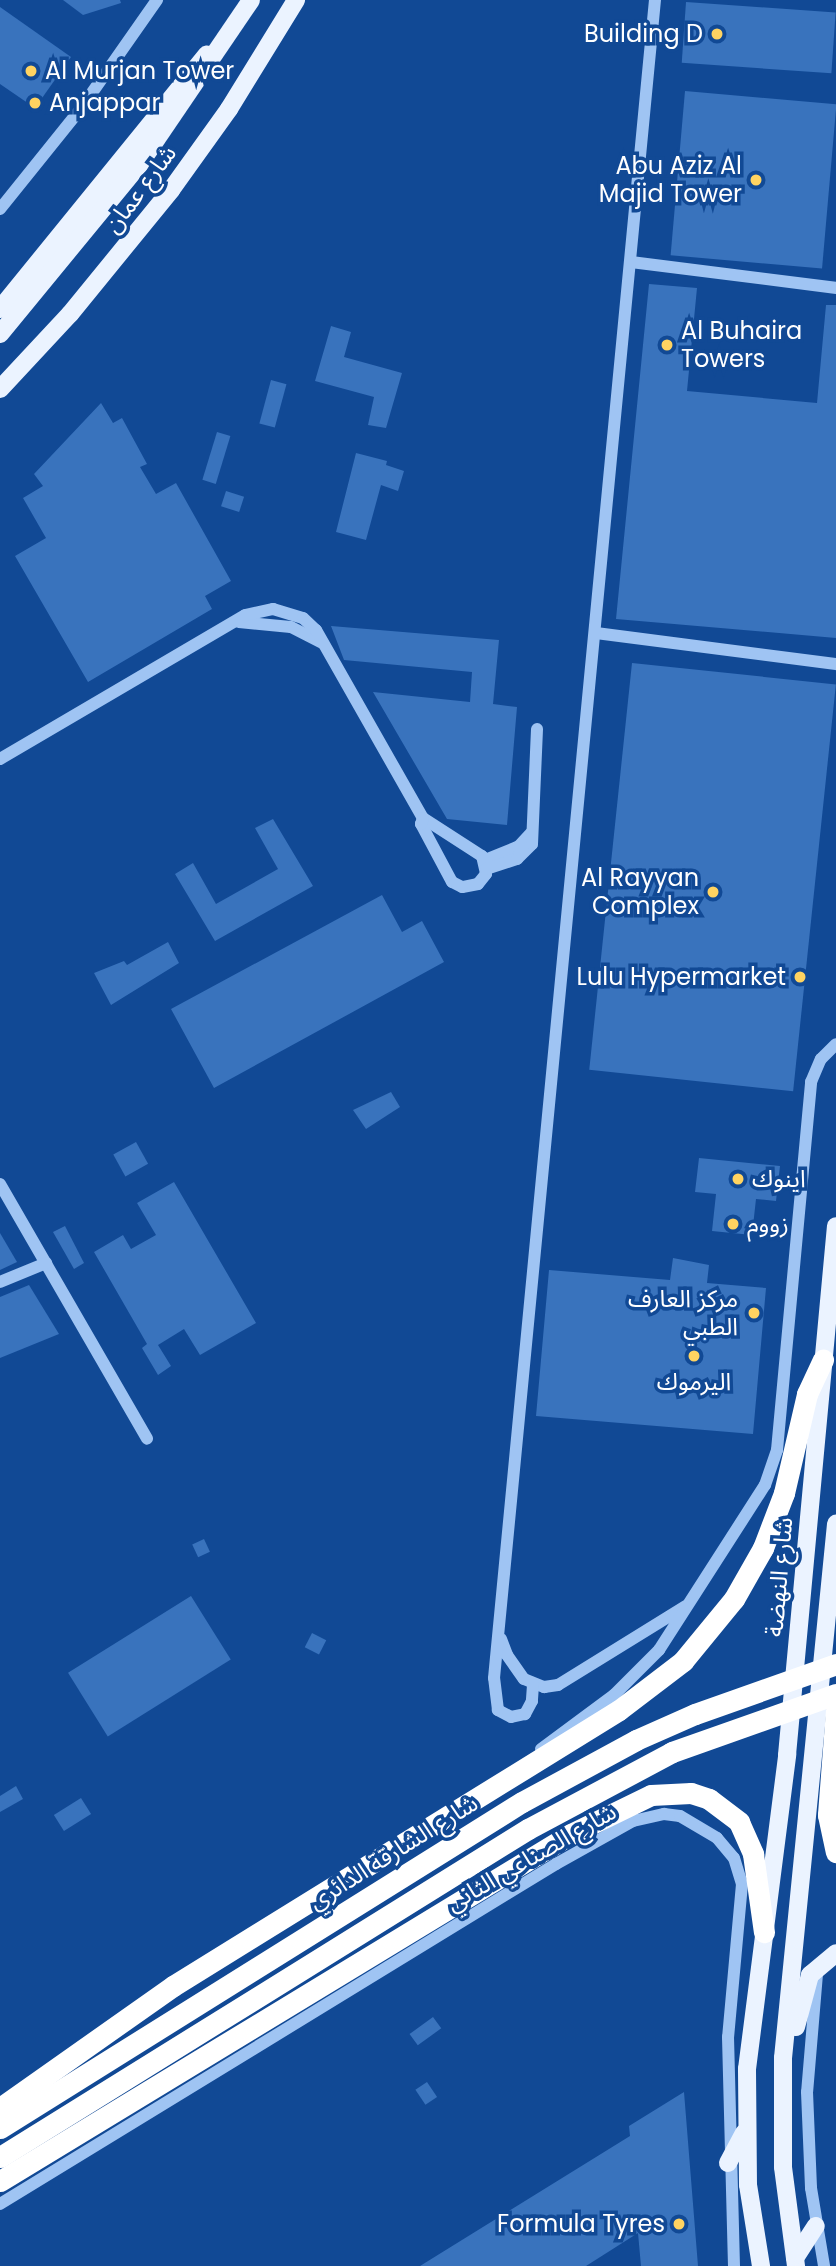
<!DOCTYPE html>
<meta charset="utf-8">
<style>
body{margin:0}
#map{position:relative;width:836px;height:2266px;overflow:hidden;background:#114995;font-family:Poppins,"Noto Sans Arabic",sans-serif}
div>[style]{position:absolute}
.building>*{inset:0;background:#3973bd;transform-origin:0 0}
.minor>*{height:12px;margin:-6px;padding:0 6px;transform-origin:6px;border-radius:6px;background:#9fc4f3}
.major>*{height:18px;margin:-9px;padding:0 9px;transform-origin:9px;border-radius:9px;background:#ebf3ff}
.highway>*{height:21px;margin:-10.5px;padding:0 10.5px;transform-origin:10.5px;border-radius:10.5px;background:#fff}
.highway-bridge>*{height:21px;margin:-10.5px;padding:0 10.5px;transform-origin:10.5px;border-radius:10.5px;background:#fff}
.dots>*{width:19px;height:19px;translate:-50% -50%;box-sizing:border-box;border:4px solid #114995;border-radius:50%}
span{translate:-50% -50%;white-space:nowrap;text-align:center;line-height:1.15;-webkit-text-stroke:7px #114995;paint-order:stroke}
.poi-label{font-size:24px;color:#fff}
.right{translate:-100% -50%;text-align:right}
.left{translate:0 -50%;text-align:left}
.street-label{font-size:24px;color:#fff}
</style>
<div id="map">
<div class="building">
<div style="clip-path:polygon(63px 0,120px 0,121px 3px,83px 15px)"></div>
<div style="left:686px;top:2px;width:150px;height:61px;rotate:4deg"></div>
<div style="clip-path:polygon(0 7px,71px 57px,35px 108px,0 84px)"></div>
<div style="left:685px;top:91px;width:152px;height:165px;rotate:5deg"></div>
<div style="clip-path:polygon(649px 284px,697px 288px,687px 391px,817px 403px,826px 305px,836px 305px,836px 638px,616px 619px)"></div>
<div style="clip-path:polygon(331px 326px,351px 332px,344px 357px,402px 373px,386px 428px,368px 425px,374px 397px,315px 381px)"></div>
<div style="left:271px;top:380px;width:16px;height:45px;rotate:15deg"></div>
<div style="clip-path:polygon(101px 403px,113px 423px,122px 418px,147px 464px,140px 467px,156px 494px,176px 483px,231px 581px,205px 596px,212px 609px,88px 682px,15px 556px,46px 538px,23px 498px,43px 486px,34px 474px)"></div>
<div style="left:217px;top:432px;width:14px;height:50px;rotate:17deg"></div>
<div style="clip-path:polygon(356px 453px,387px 461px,386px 465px,404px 471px,398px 491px,381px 485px,366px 540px,336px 532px)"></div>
<div style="left:226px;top:491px;width:19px;height:16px;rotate:18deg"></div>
<div style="clip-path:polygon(331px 626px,499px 640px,493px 704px,517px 707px,507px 825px,447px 819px,373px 692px,470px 702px,472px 672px,344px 660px)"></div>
<div style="left:632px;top:663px;width:205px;height:409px;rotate:6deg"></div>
<div style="clip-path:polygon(273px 819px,313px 886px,215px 941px,175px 874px,193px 863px,216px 904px,278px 869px,255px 828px)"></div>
<div style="clip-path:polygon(382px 895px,402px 932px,422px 921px,444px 962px,214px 1088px,171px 1009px)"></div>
<div style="clip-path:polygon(168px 942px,179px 963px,111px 1005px,94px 973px,124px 961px,127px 965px)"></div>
<div style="clip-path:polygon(391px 1092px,400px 1107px,366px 1129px,353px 1110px)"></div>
<div style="left:136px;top:1142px;width:25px;height:26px;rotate:61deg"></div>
<div style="clip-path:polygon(699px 1158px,780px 1166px,776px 1201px,756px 1199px,752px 1235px,712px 1231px,716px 1194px,695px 1192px)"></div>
<div style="clip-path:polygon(174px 1182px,256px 1323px,200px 1355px,184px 1329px,158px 1345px,171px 1366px,158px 1375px,142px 1348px,147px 1344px,94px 1252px,123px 1235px,131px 1249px,156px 1235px,137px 1203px)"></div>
<div style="clip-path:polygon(65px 1226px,84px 1263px,74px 1269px,53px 1232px)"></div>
<div style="clip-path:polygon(0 1233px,17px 1262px,0 1270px)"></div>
<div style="clip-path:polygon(673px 1258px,709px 1265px,707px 1283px,766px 1288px,753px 1434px,536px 1416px,549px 1270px,670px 1280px)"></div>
<div style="clip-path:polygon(29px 1285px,59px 1334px,0 1358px,0 1297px)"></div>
<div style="left:204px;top:1539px;width:14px;height:13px;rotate:65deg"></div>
<div style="left:191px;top:1596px;width:75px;height:145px;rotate:58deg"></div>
<div style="left:312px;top:1633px;width:16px;height:16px;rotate:27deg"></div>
<div style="clip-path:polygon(16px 1786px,23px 1799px,0 1812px,0 1796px)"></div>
<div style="left:81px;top:1798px;width:19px;height:32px;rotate:58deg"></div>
<div style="left:433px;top:2017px;width:14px;height:29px;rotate:54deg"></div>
<div style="left:427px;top:2082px;width:18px;height:14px;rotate:56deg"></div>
<div style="clip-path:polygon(684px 2092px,698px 2266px,641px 2266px,638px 2233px,586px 2266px,420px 2266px,630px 2136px,629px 2126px)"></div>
</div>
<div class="minor">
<div style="left:0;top:209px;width:131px;rotate:-51.2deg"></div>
<div style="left:82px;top:107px;width:131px;rotate:-55deg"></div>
<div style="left:631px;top:262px;width:207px;rotate:7.2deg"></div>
<div style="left:239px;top:622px;width:52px;rotate:5.5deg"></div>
<div style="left:291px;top:627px;width:34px;rotate:27deg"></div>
<div style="left:596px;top:633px;width:242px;rotate:7.4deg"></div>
<div style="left:0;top:759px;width:284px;rotate:-30.4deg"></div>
<div style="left:245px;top:615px;width:29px;rotate:-12deg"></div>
<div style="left:273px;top:609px;width:31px;rotate:17deg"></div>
<div style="left:303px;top:618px;width:18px;rotate:43deg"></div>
<div style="left:316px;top:630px;width:216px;rotate:60.4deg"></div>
<div style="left:423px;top:818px;width:70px;rotate:32.8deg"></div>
<div style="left:482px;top:856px;width:18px;rotate:77deg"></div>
<div style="left:486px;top:874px;width:13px;rotate:129deg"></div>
<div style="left:478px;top:884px;width:16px;rotate:169deg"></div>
<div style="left:462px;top:887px;width:11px;rotate:-153deg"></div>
<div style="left:452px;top:882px;width:66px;rotate:-118.1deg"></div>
<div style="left:421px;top:824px;width:6px;rotate:-72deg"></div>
<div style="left:485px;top:860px;width:35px;rotate:-22deg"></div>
<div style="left:518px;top:847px;width:19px;rotate:-47deg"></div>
<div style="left:486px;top:869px;width:33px;rotate:-18deg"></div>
<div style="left:517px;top:859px;width:21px;rotate:-45deg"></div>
<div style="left:532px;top:844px;width:115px;rotate:-87.5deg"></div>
<div style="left:0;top:1184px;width:294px;rotate:60deg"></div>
<div style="left:0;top:1282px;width:50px;rotate:-22.4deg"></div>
<div style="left:501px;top:1639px;width:17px;rotate:69deg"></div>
<div style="left:507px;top:1655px;width:29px;rotate:55deg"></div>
<div style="left:524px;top:1679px;width:22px;rotate:22deg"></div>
<div style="left:544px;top:1687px;width:14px;rotate:-8deg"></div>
<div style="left:558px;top:1685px;width:150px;rotate:-31.7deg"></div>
<div style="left:533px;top:1685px;width:16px;rotate:94deg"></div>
<div style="left:532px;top:1701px;width:15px;rotate:118deg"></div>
<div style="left:525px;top:1714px;width:14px;rotate:168deg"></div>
<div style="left:511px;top:1717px;width:15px;rotate:-152deg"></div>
<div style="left:498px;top:1710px;width:32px;rotate:-97deg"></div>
<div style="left:494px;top:1678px;width:1686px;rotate:-84.52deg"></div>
<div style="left:541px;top:1749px;width:91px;rotate:-36.5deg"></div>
<div style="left:614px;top:1695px;width:64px;rotate:-45deg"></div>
<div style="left:659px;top:1650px;width:196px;rotate:-57.3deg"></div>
<div style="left:765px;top:1485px;width:37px;rotate:-71deg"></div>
<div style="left:777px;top:1450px;width:370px;rotate:-84.7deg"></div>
<div style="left:811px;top:1082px;width:25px;rotate:-67deg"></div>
<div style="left:821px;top:1059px;width:21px;rotate:-45deg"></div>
<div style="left:817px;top:1974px;width:118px;rotate:94.8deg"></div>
<div style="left:807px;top:2092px;width:96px;rotate:87.6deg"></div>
<div style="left:811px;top:2188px;width:79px;rotate:80.5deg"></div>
<div style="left:0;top:2204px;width:652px;rotate:-31.45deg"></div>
<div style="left:556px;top:1864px;width:88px;rotate:-29.2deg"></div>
<div style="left:633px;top:1821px;width:32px;rotate:-13deg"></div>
<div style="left:664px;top:1814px;width:16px;rotate:7deg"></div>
<div style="left:680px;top:1816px;width:43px;rotate:30.7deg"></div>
<div style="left:717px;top:1838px;width:26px;rotate:50deg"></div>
<div style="left:734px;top:1858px;width:27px;rotate:73deg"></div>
<div style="left:742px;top:1884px;width:154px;rotate:95.2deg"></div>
<div style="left:728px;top:2037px;width:229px;rotate:88.5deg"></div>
</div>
<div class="major">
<div style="left:0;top:309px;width:328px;rotate:-50.9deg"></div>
<div style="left:0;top:334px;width:219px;rotate:-50.6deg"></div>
<div style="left:139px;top:165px;width:199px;rotate:-55.8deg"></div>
<div style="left:0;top:389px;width:103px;rotate:-47deg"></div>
<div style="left:70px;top:314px;width:160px;rotate:-50.8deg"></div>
<div style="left:171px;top:190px;width:100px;rotate:-54.4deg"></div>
<div style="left:229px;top:109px;width:128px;rotate:-58.4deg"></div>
<div style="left:796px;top:2027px;width:54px;rotate:-74.9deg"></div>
<div style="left:810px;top:1975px;width:34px;rotate:-40deg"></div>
<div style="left:728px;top:2163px;width:34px;rotate:-62deg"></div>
<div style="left:795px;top:2258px;width:38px;rotate:-57deg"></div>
<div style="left:761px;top:2266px;width:82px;rotate:-99.1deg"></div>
<div style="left:748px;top:2185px;width:116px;rotate:-90.5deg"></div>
<div style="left:747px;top:2069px;width:317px;rotate:-82.7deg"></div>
<div style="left:787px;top:1755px;width:531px;rotate:-84.71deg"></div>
<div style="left:796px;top:2266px;width:100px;rotate:-97.5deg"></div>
<div style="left:783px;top:2167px;width:109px;rotate:-90deg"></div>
<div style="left:783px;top:2058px;width:537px;rotate:-84.33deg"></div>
</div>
<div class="highway">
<div style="left:836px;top:1710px;width:105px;rotate:94.4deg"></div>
<div style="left:828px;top:1815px;width:38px;rotate:78deg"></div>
<div style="left:0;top:2108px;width:212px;rotate:-35.2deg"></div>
<div style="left:173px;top:1986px;width:524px;rotate:-31.75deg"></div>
<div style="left:619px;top:1710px;width:81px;rotate:-37.4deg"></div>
<div style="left:683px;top:1661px;width:80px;rotate:-50.6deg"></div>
<div style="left:734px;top:1599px;width:59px;rotate:-60.4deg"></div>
<div style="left:763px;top:1548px;width:59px;rotate:-69.1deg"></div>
<div style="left:784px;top:1493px;width:102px;rotate:-76.9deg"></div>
<div style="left:807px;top:1394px;width:38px;rotate:-65deg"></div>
<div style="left:0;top:2128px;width:615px;rotate:-31.99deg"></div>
<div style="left:0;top:2157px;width:622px;rotate:-31.85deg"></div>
<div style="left:0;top:2181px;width:668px;rotate:-31.29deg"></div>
<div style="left:571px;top:1834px;width:89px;rotate:-26deg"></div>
<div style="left:651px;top:1795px;width:40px;rotate:-2.9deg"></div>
<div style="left:691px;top:1793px;width:19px;rotate:18deg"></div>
<div style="left:709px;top:1799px;width:38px;rotate:37deg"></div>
<div style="left:739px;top:1822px;width:35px;rotate:66deg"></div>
<div style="left:753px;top:1854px;width:79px;rotate:82deg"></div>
</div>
<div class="highway-bridge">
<div style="left:522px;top:1802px;width:130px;rotate:-28.5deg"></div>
<div style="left:636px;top:1740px;width:64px;rotate:-23.8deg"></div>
<div style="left:695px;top:1714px;width:150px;rotate:-19.5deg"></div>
<div style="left:528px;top:1829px;width:163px;rotate:-28.1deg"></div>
<div style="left:672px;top:1752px;width:174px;rotate:-19.5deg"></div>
</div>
<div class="dots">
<div style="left:717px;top:34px;background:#ffd361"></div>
<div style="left:31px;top:71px;background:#ffd361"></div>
<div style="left:35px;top:103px;background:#ffd361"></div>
<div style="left:756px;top:180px;background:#ffd361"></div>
<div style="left:667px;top:345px;background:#ffd361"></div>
<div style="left:713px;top:892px;background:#ffd361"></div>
<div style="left:800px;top:977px;background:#ffd361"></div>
<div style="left:738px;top:1179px;background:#ffd361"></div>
<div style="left:733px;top:1224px;background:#ffd361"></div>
<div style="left:754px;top:1313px;background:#ffd361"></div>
<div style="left:694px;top:1356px;background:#ffd361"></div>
<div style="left:679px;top:2224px;background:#ffd361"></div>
</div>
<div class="poi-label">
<span class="right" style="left:703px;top:34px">Building D</span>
<span class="left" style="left:45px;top:71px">Al Murjan Tower</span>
<span class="left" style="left:49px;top:103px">Anjappar</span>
<span class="right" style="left:742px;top:180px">Abu Aziz Al<br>Majid Tower</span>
<span class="left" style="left:681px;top:345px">Al Buhaira<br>Towers</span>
<span class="right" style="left:699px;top:892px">Al Rayyan<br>Complex</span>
<span class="right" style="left:786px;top:977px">Lulu Hypermarket</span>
<span class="left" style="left:752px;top:1179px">اينوك</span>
<span class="left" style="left:747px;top:1224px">زووم</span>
<span class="right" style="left:738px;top:1313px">مركز العارف<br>الطبي</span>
<span style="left:694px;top:1382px">اليرموك</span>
<span class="right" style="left:665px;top:2224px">Formula Tyres</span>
</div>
<div class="street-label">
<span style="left:140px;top:189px;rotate:-53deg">شارع عمان</span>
<span style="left:779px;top:1577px;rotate:-85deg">شارع النهضة</span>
<span style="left:393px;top:1852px;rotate:-32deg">شارع الشارقة الدائري</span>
<span style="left:531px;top:1857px;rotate:-30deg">شارع الصناعي الثاني</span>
</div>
</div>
